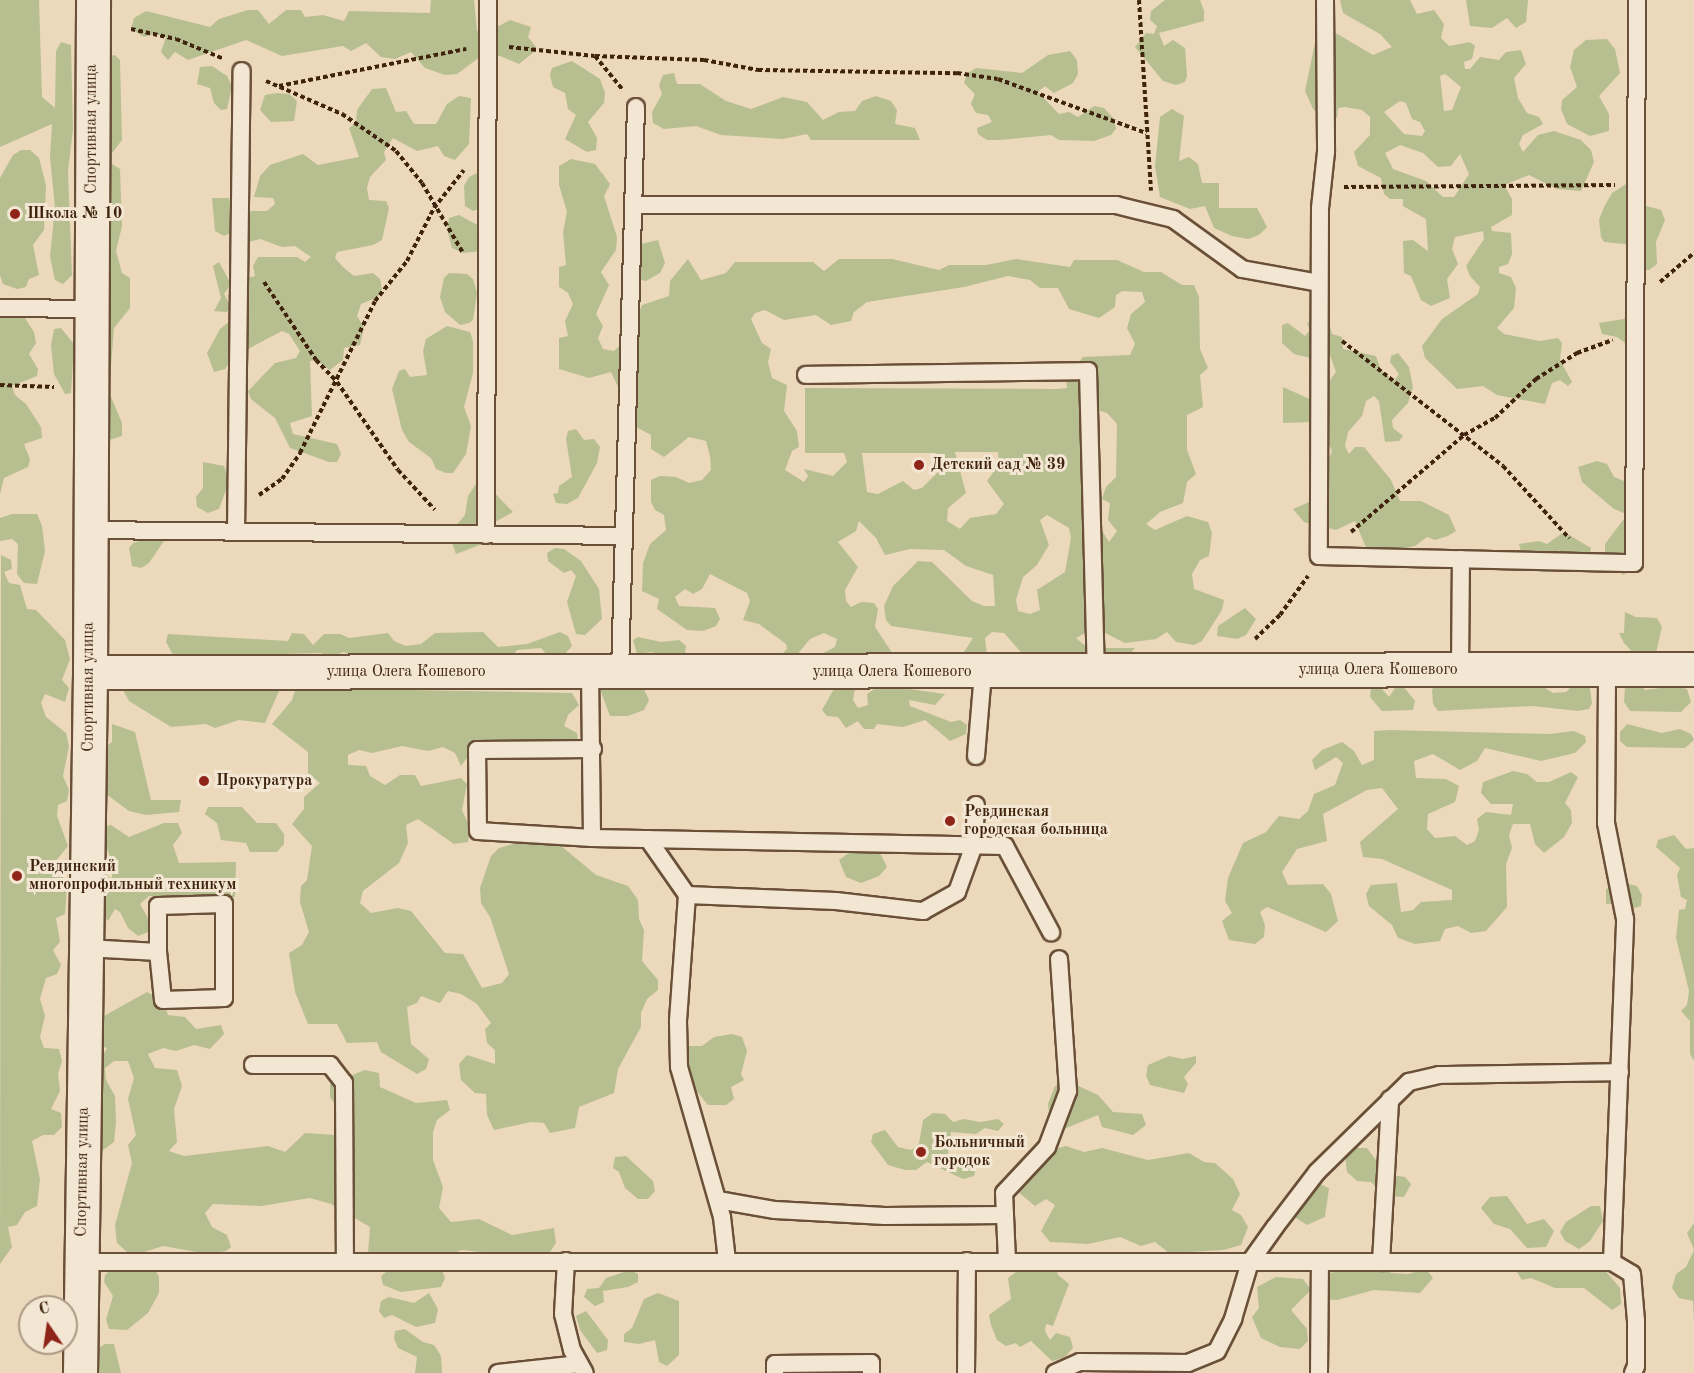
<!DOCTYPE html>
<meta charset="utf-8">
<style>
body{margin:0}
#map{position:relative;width:1694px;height:1373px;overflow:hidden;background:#ecd8bb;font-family:"Old Standard TT",serif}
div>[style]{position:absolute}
.green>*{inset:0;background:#b7bf91}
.path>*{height:4px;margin-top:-2px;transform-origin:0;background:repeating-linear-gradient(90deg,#3f230d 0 4.5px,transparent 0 7.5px)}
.roads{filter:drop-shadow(2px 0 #6a5038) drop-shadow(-2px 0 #6a5038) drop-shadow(0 2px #6a5038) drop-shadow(0 -2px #6a5038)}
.lane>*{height:16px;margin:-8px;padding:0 8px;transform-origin:8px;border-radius:8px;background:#f3e6d3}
.street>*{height:33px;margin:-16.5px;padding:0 16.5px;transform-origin:16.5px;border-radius:16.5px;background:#f3e6d3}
.secondary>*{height:33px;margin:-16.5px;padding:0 16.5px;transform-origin:16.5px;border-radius:16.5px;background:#f3e6d3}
.dots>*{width:16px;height:16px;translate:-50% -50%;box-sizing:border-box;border:3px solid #f3e6d3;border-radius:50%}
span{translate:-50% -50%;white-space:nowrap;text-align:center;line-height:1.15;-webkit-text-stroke:6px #f3e6d3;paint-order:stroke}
.street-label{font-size:16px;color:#3f230d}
.poi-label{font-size:16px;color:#3f230d;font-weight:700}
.left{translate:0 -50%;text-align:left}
.north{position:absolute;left:18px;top:1295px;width:60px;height:60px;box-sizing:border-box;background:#f3e6d3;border:2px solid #ab9884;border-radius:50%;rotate:347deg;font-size:16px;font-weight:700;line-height:24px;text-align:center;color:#3f230d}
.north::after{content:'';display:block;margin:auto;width:21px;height:27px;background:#8f2418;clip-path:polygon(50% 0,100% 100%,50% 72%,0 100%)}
</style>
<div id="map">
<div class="green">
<div style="clip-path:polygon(0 0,39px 0,42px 97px,55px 108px,56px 51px,61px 42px,71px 45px,73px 129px,68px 171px,72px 275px,63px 284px,55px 280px,50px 257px,55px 208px,50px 157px,52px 124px,0 147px)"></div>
<div style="clip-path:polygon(431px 0,474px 0,477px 31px,495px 28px,510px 20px,531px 27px,528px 37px,536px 47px,534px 52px,519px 64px,500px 56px,480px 57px,457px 74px,445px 75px,425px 68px,411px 52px,395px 59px,381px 57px,366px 43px,351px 51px,343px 46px,282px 56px,246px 40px,188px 60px,175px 52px,168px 60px,161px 52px,166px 37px,154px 34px,144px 37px,131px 29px,134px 18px,146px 11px,210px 27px,219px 19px,248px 10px,258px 10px,269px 24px,286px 10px,301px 10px,305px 17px,323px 15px,344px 21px,349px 11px,430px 13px)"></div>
<div style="clip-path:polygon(1165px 0,1200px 0,1204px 11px,1204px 21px,1159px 33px,1164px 46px,1173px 40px,1185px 48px,1187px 76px,1185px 82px,1176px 85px,1163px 81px,1135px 47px,1146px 33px,1154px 34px,1157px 26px,1150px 20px,1151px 11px)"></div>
<div style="clip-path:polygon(evenodd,1340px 0,1410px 0,1417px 14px,1434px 10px,1444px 24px,1441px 38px,1449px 46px,1470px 42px,1475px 46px,1472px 59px,1464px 62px,1465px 69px,1470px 69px,1480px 57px,1499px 60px,1506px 52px,1521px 50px,1526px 64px,1514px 78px,1518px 98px,1527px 113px,1539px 117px,1543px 124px,1523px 135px,1519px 144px,1523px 152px,1538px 135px,1554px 131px,1581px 140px,1591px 150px,1594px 162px,1581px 191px,1557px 189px,1529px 175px,1504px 185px,1512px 199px,1512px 215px,1491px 227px,1492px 231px,1511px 233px,1512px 254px,1508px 264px,1499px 267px,1499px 273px,1511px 277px,1516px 288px,1514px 308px,1497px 328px,1504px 334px,1540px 341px,1558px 338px,1562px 343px,1560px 360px,1572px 382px,1568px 386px,1560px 380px,1552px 383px,1545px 404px,1497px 395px,1483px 386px,1457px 389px,1425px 358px,1422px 346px,1442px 319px,1478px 294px,1480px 287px,1470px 276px,1466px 266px,1484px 239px,1483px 231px,1455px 237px,1452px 249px,1458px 264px,1447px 279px,1450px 298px,1431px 306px,1421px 300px,1411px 276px,1404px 273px,1403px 241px,1413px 240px,1428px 251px,1426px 219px,1403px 206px,1403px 199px,1390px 199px,1384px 194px,1381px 178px,1358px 166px,1354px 152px,1370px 135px,1370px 117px,1362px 110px,1345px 107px,1338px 108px,1337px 118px,1325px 119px,1313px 109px,1305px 91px,1316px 38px,1334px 32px,1373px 55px,1392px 47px,1380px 34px,1343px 13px,1340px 0,1445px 74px,1461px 87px,1452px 110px,1444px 111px,1440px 76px,1445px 74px,1340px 0,1400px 101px,1406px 103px,1412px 119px,1420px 122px,1425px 131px,1422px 136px,1404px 134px,1384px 112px,1400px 101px,1340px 0,1400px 145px,1423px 153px,1438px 167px,1451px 166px,1460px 154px,1469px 174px,1454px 197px,1443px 197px,1426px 181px,1393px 169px,1385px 153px,1400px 145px)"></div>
<div style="clip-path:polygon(1466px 0,1528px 0,1526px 22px,1516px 28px,1507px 18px,1492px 28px,1470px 26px)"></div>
<div style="clip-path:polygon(1607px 39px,1615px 49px,1620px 73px,1599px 96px,1609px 114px,1609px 131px,1590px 136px,1567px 124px,1561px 109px,1562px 100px,1577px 87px,1570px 67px,1574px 50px,1586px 40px)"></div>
<div style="clip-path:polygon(1070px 51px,1077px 60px,1078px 74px,1073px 83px,1054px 93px,1045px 86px,1038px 92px,1059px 114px,1069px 112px,1078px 117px,1094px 106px,1104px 108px,1114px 119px,1116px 129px,1111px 135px,1094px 141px,1059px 140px,1051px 135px,1000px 140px,987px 140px,978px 134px,977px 128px,992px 122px,988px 115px,976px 113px,971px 104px,975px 94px,964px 83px,967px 74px,976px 68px,1022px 73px,1048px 55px)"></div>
<div style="clip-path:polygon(115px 55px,120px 60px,122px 140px,112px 153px,112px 164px,120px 169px,122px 226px,116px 251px,122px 273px,130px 278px,130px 308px,114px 328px,109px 392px,122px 423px,122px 436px,109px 440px,102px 436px,106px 57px)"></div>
<div style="clip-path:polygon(572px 61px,600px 79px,605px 93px,604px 103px,588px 122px,597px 138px,596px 150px,587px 152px,565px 139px,576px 115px,568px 109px,565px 93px,553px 87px,550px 75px,552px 68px)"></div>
<div style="clip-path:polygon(212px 66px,227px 76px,232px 86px,227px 109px,221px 110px,214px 103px,210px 88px,197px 84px,200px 67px)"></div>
<div style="clip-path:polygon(674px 73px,677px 84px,700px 84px,726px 101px,751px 109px,783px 97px,807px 102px,823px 120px,839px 112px,855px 111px,862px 101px,876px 96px,891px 101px,897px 110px,895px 124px,915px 128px,920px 140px,811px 140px,807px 134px,783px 139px,721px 135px,696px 126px,664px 129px,653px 123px,652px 112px,662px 94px,659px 85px,663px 75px)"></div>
<div style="clip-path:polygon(386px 88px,396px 112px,406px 111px,414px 124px,436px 124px,447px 104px,459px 96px,471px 98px,469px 144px,455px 160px,444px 156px,438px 146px,417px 151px,393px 138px,384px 152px,386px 160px,370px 177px,367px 188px,369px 200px,386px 201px,389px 208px,382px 240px,373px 245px,337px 252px,335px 258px,343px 267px,354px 276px,373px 273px,380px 279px,382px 289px,378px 297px,361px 304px,357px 316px,364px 327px,360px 345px,344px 348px,343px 360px,330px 370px,316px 360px,310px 361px,312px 416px,290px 423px,293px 434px,337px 444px,341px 454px,337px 462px,329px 462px,290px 448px,275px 418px,251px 399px,248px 391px,275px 363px,296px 358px,300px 351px,289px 334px,282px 331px,248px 349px,232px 346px,232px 359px,225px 369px,214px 372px,207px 353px,220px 329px,234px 318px,233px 303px,228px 296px,235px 281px,255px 276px,253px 266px,258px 257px,297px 257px,305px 262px,311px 257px,295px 246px,282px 247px,260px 239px,249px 242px,235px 231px,224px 236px,215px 231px,212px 198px,229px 198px,234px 217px,246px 220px,251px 211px,267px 211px,275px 204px,273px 198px,254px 197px,260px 176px,270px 165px,303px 154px,318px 165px,359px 157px,349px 128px,356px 123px,357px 110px,372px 89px)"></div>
<div style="clip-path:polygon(277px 93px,289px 94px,297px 101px,294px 121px,271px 122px,260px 110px,265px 95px)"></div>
<div style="clip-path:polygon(1172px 109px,1184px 116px,1179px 161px,1189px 157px,1198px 164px,1202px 183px,1219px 183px,1219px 208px,1257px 208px,1267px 227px,1259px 235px,1248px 239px,1232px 236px,1214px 228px,1205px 206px,1190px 209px,1160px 197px,1155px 166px,1160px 117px)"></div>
<div style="clip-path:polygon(21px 150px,30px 150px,39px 158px,46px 185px,44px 230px,33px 245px,39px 275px,29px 279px,26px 287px,17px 289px,3px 284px,0 275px,0 178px,13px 155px)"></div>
<div style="clip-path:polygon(evenodd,571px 159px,595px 164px,610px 184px,604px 196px,617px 237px,616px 250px,601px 272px,609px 285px,596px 314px,603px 326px,598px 338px,603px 349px,614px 351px,621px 344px,621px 325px,638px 315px,642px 305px,669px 296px,670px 281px,688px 259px,701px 280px,726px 273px,735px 262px,813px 262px,824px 271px,839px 259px,892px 259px,939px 270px,949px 265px,986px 265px,1016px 259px,1070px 267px,1074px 260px,1117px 260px,1144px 272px,1161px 272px,1182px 285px,1194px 285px,1199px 297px,1200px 349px,1208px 368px,1200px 375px,1203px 407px,1187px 415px,1187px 450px,1196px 474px,1187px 482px,1183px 503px,1160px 512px,1146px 524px,1155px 530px,1187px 516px,1208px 522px,1212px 533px,1209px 556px,1200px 560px,1192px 574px,1194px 589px,1224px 600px,1222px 610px,1202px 641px,1194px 645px,1176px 642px,1167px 632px,1156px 639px,1125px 643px,1105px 633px,1085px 633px,1076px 638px,1088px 648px,1135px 648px,1130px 654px,1028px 660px,1004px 633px,992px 632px,985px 638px,987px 655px,968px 661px,964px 652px,973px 638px,891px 626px,886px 620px,884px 606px,893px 586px,918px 561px,932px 562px,972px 601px,984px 606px,995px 606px,993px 575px,966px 566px,944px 550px,910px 549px,885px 555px,876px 538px,859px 521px,856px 531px,838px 542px,858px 567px,845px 590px,846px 601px,851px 607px,861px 602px,874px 603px,878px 609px,875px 627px,891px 651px,893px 661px,819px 655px,835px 647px,837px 639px,824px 633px,810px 639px,796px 656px,779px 657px,787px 649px,786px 644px,759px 624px,743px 620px,750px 601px,747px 593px,710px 574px,702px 589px,693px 594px,685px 589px,675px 597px,679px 606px,715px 608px,720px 619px,716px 626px,703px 631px,687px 630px,657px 609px,659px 599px,642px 591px,643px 563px,650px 544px,666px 530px,664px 515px,655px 510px,651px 502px,651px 480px,660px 476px,676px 477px,689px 483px,702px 480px,711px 470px,710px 456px,706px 441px,689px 437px,664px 457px,651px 449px,651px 435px,618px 417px,619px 389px,611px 372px,589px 378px,559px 369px,559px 338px,568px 336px,565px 321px,573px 304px,568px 293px,559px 287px,559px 267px,566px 265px,563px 232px,567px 212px,559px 185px,559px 166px,571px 159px,1008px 276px,1030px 280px,1040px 288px,1058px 288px,1069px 309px,1099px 318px,1115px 307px,1116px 295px,1122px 291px,1142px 292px,1145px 302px,1131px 314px,1127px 328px,1135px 344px,1130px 355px,1083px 357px,1066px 379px,1067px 388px,1058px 389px,805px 388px,805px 453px,844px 453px,847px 462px,833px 476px,804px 469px,808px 476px,804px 482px,785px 470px,792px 451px,799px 447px,797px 431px,784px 411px,787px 385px,772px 378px,768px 362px,771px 349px,762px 343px,751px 319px,755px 313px,765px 310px,784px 320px,816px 315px,831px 325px,851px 321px,854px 312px,867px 302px,964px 287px,1008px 276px,571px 159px,1097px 410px,1107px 413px,1117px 424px,1116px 477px,1106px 487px,1102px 499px,1110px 503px,1108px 520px,1117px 531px,1109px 542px,1095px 519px,1097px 410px,571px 159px,955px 452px,998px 452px,999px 464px,987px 481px,1004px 504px,996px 514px,970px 518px,960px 529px,947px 521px,948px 508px,966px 493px,955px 452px,571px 159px,862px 453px,936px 453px,941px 469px,922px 488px,914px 490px,903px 481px,878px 494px,867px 492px,862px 453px,571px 159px,1047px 515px,1069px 528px,1071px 538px,1065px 572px,1037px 590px,1040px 610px,1030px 614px,1018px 611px,1016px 600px,1023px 577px,1037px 565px,1049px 545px,1040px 520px,1047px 515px)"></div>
<div style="clip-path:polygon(479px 172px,487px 206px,473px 211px,465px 206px,464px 186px,469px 177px)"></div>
<div style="clip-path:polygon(1626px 184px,1636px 184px,1636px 203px,1661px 210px,1665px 220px,1656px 242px,1657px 264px,1649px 270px,1636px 270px,1627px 263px,1630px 251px,1625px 244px,1604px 242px,1601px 237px,1599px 220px,1604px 207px,1612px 193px)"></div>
<div style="clip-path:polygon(459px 215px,483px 228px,482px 251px,463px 253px,452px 248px,447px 229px,449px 218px)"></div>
<div style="clip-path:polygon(658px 240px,665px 263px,660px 273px,646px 281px,638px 279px,632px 246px)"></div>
<div style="clip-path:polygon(219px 262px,231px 284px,224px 294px,232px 309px,226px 312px,214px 311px,221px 298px,213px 266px)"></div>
<div style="clip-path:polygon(449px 273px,467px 274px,473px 279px,477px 293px,473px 320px,469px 323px,460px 325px,445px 312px,440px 297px,444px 278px)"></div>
<div style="clip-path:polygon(0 302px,21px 312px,34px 332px,36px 343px,29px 354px,38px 369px,37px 376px,12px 386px,15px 395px,26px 404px,41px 427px,42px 438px,24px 444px,30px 459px,28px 467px,4px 478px,0 494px)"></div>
<div style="clip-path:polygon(1635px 305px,1644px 312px,1631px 347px,1617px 337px,1602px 334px,1599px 323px,1624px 319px)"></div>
<div style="clip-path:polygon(1327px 313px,1332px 334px,1342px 337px,1343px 349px,1376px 356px,1381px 370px,1394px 381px,1399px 374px,1390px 362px,1391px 356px,1398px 353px,1409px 367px,1413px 387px,1408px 403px,1392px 420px,1393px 428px,1403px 436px,1399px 441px,1385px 442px,1379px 401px,1374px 396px,1366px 401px,1362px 416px,1348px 432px,1345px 446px,1349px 454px,1355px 447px,1364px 447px,1391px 480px,1400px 501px,1421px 501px,1449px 515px,1456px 531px,1448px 536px,1435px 540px,1427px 537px,1415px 546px,1387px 553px,1367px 550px,1355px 521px,1336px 530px,1304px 522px,1293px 509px,1314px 500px,1332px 451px,1324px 434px,1311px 422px,1283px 423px,1283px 387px,1314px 401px,1336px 372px,1330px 355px,1319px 360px,1294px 354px,1282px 343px,1282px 325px,1288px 323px,1305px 336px,1310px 330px,1307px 323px)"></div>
<div style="clip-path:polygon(447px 326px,470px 332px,473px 341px,473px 373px,464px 407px,471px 426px,466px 454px,453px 473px,446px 473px,436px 469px,431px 458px,409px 442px,402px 430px,392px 389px,399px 371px,405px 369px,410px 377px,427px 375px,423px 351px,426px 339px)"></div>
<div style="clip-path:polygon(61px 328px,74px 344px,71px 393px,65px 394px,54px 374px,51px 345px,54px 329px)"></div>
<div style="clip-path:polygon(576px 429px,584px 440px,594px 439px,600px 447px,597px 463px,578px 498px,567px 504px,556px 503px,553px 494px,558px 493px,559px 486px,572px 477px,566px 439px,568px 431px)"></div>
<div style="clip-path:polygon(1597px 461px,1607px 464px,1614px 477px,1634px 485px,1626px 514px,1614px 509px,1582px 482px,1578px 467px)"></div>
<div style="clip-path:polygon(203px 462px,224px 466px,229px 482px,219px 509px,208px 513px,197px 507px,196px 497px,203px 488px)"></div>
<div style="clip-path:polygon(476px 484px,486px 484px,513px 512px,495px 522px,491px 530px,493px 540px,456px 554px,449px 534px,465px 515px,468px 496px)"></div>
<div style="clip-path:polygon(12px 514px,37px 514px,42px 526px,45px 551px,37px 584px,24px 583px,17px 574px,18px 544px,12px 539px,0 541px,0 518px)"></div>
<div style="clip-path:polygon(1634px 518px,1634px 569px,1623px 575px,1605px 554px,1605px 544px,1623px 520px)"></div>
<div style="clip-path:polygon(170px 532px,149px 563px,141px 568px,132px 566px,129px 548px,133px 543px)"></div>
<div style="clip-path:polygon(1564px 532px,1591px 548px,1587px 569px,1568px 566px,1567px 557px,1559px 550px,1554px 566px,1545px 572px,1526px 570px,1519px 544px,1539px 541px,1547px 544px)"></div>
<div style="clip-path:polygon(555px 548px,564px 549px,581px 561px,599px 589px,602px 619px,585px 635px,576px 634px,567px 602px,576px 576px,571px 570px,564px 573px,548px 561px,547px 553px)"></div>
<div style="clip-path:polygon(1px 555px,11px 560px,12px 569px,4px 572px,9px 583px,20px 585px,27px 609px,36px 610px,65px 640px,70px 659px,62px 680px,69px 688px,65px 702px,45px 694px,41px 703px,46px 717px,66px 733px,69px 746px,63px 776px,69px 790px,67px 801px,58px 805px,57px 816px,68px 846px,54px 863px,55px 876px,63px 877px,67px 885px,65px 914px,56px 918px,60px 942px,53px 950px,61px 965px,57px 974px,46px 978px,40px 999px,45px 1016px,40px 1037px,44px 1048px,59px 1049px,62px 1061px,58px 1074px,60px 1091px,51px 1109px,61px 1113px,62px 1127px,54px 1135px,43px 1135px,32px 1141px,40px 1179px,37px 1206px,25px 1212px,17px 1225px,8px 1227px,12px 1247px,0 1264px)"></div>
<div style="clip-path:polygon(1245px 608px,1256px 619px,1246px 635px,1237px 639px,1217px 636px,1218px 626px)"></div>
<div style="clip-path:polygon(1625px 612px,1636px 617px,1657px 618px,1662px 627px,1656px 653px,1636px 656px,1624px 643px,1619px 633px,1624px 633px)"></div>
<div style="clip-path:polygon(483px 632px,498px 647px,527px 644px,560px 632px,568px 636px,572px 646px,561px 658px,549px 657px,541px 648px,517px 650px,512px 656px,353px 663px,349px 654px,342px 652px,335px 659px,321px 653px,174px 657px,166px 642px,168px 634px,288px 641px,292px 633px,304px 634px,313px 645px,324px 634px,340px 634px,349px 638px,388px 633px,394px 641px,406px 646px,421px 644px,435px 633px)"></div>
<div style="clip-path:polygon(638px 637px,661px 642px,679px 640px,686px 646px,685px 654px,665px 658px,652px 652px,637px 654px,633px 640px)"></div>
<div style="clip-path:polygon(1437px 680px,1532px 680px,1553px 693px,1566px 692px,1576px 682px,1589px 682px,1592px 703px,1589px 709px,1578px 711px,1533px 706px,1438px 711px,1433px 704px,1432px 690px)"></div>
<div style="clip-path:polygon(129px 681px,153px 681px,160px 689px,172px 685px,262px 683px,279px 691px,265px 723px,239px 720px,215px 728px,206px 724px,171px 727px,129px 701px,123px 690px)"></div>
<div style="clip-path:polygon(1639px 683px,1645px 690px,1676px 686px,1687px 689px,1691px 702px,1681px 712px,1630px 711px,1624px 702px,1625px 687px)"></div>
<div style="clip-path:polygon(297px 684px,398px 684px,410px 690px,572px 693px,579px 705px,568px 715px,564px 726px,577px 733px,578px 741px,530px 750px,517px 740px,494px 740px,472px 751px,461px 766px,455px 753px,443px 747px,428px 751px,402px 746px,372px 753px,359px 750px,348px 755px,348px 765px,366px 766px,370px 776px,385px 785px,400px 775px,415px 775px,421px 786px,461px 778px,467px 784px,462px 810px,470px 828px,468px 842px,454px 844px,418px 819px,406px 825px,408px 843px,399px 863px,363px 891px,360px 903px,371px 913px,398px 908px,411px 911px,445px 953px,463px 954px,482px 988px,502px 983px,509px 974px,490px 917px,481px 903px,480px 888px,491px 856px,499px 848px,533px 839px,560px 845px,596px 875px,628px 886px,638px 900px,639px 919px,644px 930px,642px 961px,658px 980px,658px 990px,647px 999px,641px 1013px,641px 1027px,618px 1069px,614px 1093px,579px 1107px,575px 1128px,550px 1133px,544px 1123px,531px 1122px,494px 1130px,487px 1115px,486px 1094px,475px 1093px,461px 1080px,459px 1064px,467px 1055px,495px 1064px,495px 1050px,487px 1043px,485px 1029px,491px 1023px,477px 1004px,461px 994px,448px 991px,440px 1003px,421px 996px,417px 1003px,407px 1007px,411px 1044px,429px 1059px,426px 1069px,417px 1074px,381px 1052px,377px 1042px,347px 1043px,337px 1024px,308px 1024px,295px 992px,289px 953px,302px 945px,309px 932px,300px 902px,301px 886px,307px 880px,312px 846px,292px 824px,304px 809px,304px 797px,320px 783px,308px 773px,308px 752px,272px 724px,292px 700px)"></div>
<div style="clip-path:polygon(598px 684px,643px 687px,649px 700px,644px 710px,628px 716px,610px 716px)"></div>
<div style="clip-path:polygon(880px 685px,945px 694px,935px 705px,909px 700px,910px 706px,951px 722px,960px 720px,967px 725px,966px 734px,950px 741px,925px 720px,903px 727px,877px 724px,874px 729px,864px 729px,858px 721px,846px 728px,838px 717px,827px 716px,822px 710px,834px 689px,848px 686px,855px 689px,853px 700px,858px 708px,868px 705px,867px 694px)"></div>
<div style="clip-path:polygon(1403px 686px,1415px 701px,1413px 710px,1382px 711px,1370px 697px,1371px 688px,1382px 689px,1389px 697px,1395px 688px)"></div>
<div style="clip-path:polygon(112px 724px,135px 732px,151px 800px,181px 800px,179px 812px,146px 815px,129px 811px,102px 791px,97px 752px,112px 742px)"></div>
<div style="clip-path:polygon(1627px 724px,1662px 733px,1680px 729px,1691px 734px,1694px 740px,1685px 748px,1627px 747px,1620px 741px,1620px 732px)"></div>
<div style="clip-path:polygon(1390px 730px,1550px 734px,1574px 731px,1585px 736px,1586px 742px,1575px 753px,1541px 761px,1485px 748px,1477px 761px,1460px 770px,1433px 754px,1414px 761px,1416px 778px,1446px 779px,1459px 786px,1455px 802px,1428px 814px,1427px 829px,1435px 838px,1455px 836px,1467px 845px,1475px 841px,1479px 830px,1477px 819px,1486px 812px,1511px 815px,1513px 804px,1491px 804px,1481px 793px,1483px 782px,1513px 771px,1527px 774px,1537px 782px,1549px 782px,1571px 772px,1578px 777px,1565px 803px,1571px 810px,1572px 823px,1564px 837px,1544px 853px,1535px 844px,1530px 824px,1513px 824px,1509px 835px,1512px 848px,1506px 864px,1507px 907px,1486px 931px,1471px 933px,1458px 926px,1445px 929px,1440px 941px,1415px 944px,1398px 938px,1392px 925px,1369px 906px,1366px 894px,1371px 885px,1397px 883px,1401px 912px,1413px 910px,1421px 902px,1452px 900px,1452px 890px,1382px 859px,1363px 857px,1360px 842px,1398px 809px,1382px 788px,1367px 790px,1323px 814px,1327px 841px,1297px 849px,1282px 872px,1288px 885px,1323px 884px,1331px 894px,1338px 921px,1326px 932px,1267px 907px,1260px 912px,1265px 925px,1264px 937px,1255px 944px,1229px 940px,1222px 921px,1232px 913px,1225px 901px,1228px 878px,1243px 843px,1266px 832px,1279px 816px,1299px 819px,1308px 811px,1314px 794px,1335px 785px,1343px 763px,1336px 757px,1315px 770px,1312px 760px,1322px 750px,1342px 742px,1354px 751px,1362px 765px,1374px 760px,1374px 731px)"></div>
<div style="clip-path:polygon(208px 807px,242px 807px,257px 823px,276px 823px,284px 834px,284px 844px,277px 852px,250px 852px,246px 843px,221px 840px,217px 823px,205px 814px)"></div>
<div style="clip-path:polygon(164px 823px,178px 823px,182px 833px,173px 845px,179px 863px,236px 862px,235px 897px,149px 896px,140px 904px,148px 918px,148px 932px,138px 936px,128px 928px,120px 912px,115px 909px,108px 921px,98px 908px,99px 873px,112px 878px,112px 862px,99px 827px,111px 825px,129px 837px)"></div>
<div style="clip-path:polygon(1674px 835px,1686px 849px,1694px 848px,1694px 1061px,1690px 1054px,1690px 1021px,1681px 1011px,1687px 1005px,1689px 991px,1676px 938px,1679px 910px,1685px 909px,1687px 900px,1681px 897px,1677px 875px,1680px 868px,1656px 847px,1658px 840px)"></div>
<div style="clip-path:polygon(863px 843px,876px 845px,887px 867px,879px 876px,861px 883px,846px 877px,839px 860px)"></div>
<div style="clip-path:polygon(1624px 883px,1637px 886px,1642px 895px,1641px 906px,1631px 909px,1621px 903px,1606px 904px,1606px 889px)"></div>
<div style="clip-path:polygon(147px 992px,163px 1000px,168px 1015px,185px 1017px,196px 1029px,221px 1025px,224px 1034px,210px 1049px,194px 1045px,176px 1051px,163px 1048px,148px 1054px,155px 1068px,177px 1070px,182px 1086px,174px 1109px,177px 1142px,169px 1151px,184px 1156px,268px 1146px,285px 1152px,305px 1133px,336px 1135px,344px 1117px,330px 1097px,330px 1084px,365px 1070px,379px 1073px,380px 1087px,416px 1103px,447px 1100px,450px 1110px,437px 1120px,433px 1132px,433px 1160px,443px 1187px,439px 1208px,451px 1222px,479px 1219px,512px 1235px,554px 1228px,556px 1243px,550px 1252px,529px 1257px,462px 1250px,444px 1256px,385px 1261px,368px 1253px,370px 1227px,331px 1204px,310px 1198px,261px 1206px,213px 1204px,205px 1213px,212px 1227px,227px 1235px,231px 1247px,226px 1251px,208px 1254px,163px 1246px,141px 1253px,127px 1252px,117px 1243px,115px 1225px,132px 1163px,128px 1145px,136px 1135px,128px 1099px,134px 1078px,128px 1061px,114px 1061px,105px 1068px,106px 1080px,115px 1096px,116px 1122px,114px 1142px,103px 1150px,93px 1145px,95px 1069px,107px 1048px,85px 1041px,95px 1021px)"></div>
<div style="clip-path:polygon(732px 1034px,742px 1037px,747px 1051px,741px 1074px,744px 1080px,731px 1087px,734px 1099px,726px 1105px,708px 1105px,686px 1078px,683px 1046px,702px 1046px,714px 1037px)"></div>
<div style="clip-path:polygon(1169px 1056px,1183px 1059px,1196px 1056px,1196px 1063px,1184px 1077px,1188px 1084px,1184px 1093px,1150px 1085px,1146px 1076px,1148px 1065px)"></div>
<div style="clip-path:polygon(1068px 1081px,1098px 1095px,1113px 1112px,1142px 1114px,1146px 1125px,1133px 1135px,1102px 1127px,1098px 1115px,1052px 1134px,1048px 1104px,1055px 1086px)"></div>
<div style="clip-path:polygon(933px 1113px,945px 1114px,953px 1122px,964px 1119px,980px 1122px,998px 1119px,1004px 1124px,998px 1131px,985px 1128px,976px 1134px,951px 1132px,948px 1154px,955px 1163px,969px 1162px,976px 1168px,974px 1176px,963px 1179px,927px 1162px,916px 1170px,905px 1170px,888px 1165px,871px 1142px,873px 1134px,885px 1130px,898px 1147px,911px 1150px,919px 1143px,923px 1120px)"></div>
<div style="clip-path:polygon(1066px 1146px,1084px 1152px,1102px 1148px,1148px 1160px,1189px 1153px,1204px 1162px,1215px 1163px,1233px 1179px,1240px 1194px,1232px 1210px,1241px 1215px,1248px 1227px,1241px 1245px,1223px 1250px,1169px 1253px,1155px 1242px,1141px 1246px,1120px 1237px,1088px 1244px,1050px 1242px,1041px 1231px,1055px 1205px,1046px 1199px,1035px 1206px,1011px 1186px,1054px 1149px)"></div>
<div style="clip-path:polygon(1357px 1148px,1367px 1148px,1386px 1174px,1405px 1177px,1411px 1184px,1404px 1197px,1385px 1196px,1371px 1182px,1357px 1181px,1347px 1172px,1345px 1154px)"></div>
<div style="clip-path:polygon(626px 1156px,653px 1181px,655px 1191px,648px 1199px,638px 1199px,625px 1188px,619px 1172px,613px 1168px,615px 1157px)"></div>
<div style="clip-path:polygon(1320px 1184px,1329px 1188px,1325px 1217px,1307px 1225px,1296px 1218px,1299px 1196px)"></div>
<div style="clip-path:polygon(1507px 1196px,1527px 1224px,1544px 1219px,1554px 1231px,1546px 1247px,1527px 1248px,1510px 1229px,1494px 1224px,1481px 1208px,1490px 1197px)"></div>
<div style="clip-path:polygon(1591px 1206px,1600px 1206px,1603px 1221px,1590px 1241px,1579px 1249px,1565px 1241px,1560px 1232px,1566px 1222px)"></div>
<div style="clip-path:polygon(1694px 1223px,1694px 1321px,1693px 1301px,1679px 1298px,1672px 1288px,1676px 1274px,1686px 1267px,1694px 1250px,1687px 1233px)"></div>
<div style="clip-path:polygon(1029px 1262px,1054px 1262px,1058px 1275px,1069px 1284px,1053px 1326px,1046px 1324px,1045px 1331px,1050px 1340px,1056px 1333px,1070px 1337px,1073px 1348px,1065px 1357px,1052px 1361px,1031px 1341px,1020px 1347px,1016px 1343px,1006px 1346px,997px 1340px,991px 1325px,989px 1315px,1011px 1299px,1008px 1278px)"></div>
<div style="clip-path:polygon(1381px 1262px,1391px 1273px,1408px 1274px,1426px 1269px,1433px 1278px,1420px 1293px,1374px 1290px,1337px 1300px,1320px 1299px,1320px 1281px,1330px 1273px)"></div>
<div style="clip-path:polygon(1598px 1262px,1620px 1288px,1621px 1304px,1612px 1310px,1584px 1288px,1555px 1288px,1531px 1278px,1522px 1280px,1515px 1269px)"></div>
<div style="clip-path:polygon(113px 1267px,155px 1269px,159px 1277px,159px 1293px,148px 1313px,127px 1330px,109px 1329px,106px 1320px,113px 1296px,104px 1282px,105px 1275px)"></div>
<div style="clip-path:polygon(390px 1269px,442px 1270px,445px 1278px,441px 1287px,401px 1292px,383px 1285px,381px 1276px)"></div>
<div style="clip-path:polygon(630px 1270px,638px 1274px,638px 1282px,628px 1287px,603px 1291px,604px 1302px,595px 1306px,584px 1297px,587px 1289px,599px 1288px,606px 1278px)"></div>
<div style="clip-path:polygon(1276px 1277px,1303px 1279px,1311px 1290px,1291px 1310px,1307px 1329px,1308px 1341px,1300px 1349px,1280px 1347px,1261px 1338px,1252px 1317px,1259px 1308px,1257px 1287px)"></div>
<div style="clip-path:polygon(429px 1293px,438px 1309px,435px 1323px,416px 1327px,392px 1315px,384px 1318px,379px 1311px,381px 1301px,389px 1297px,414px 1303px)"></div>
<div style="clip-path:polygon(658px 1293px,679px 1301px,679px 1355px,667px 1366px,659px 1362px,655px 1340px,639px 1344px,624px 1342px,624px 1334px,632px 1328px,644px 1299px)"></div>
<div style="clip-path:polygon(586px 1311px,608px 1340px,607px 1350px,597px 1353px,580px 1330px,576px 1316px)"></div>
<div style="clip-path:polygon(405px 1329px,423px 1342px,434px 1345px,441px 1356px,442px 1373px,415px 1373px,417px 1357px,398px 1348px,394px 1338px,395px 1331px)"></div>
<div style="clip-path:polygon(105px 1344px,114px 1344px,121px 1373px,92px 1373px,95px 1351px)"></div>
</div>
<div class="path">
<div style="left:1139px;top:0;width:191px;rotate:86.4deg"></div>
<div style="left:131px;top:29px;width:46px;rotate:12.5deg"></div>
<div style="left:176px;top:39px;width:52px;rotate:22.6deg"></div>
<div style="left:509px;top:47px;width:86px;rotate:6deg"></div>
<div style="left:595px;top:56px;width:44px;rotate:50.5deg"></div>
<div style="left:595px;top:56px;width:109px;rotate:2.1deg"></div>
<div style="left:704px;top:60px;width:55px;rotate:10.5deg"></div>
<div style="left:758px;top:70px;width:199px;rotate:0.9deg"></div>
<div style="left:957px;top:73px;width:41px;rotate:8.3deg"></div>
<div style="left:998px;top:79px;width:158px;rotate:20deg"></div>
<div style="left:266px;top:81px;width:83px;rotate:23.5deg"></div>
<div style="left:342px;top:114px;width:65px;rotate:34.4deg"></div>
<div style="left:396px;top:151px;width:41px;rotate:50.9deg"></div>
<div style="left:422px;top:183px;width:81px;rotate:59.6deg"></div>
<div style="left:279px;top:86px;width:191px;rotate:-11.2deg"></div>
<div style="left:1344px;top:187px;width:271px;rotate:-0.4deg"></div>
<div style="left:264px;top:282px;width:94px;rotate:56.3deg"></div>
<div style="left:316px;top:360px;width:30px;rotate:46deg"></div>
<div style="left:337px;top:382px;width:107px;rotate:55.3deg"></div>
<div style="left:398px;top:470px;width:54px;rotate:47.2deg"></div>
<div style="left:1660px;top:282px;width:45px;rotate:-40.5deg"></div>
<div style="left:1342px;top:341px;width:204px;rotate:37.8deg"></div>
<div style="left:1503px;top:466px;width:98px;rotate:47.5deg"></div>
<div style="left:0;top:385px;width:54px;rotate:2.1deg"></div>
<div style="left:259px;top:495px;width:28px;rotate:-35deg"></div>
<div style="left:282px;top:479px;width:32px;rotate:-55deg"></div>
<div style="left:300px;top:453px;width:169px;rotate:-63.7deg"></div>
<div style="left:375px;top:301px;width:51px;rotate:-51.3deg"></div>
<div style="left:407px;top:261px;width:59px;rotate:-63deg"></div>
<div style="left:434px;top:208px;width:48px;rotate:-51.7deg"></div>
<div style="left:1351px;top:532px;width:149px;rotate:-40.6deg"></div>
<div style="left:1464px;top:435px;width:35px;rotate:-29deg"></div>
<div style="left:1495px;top:418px;width:57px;rotate:-43.6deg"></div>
<div style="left:1536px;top:379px;width:49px;rotate:-32.4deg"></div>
<div style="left:1577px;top:353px;width:38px;rotate:-20deg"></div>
<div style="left:1255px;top:639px;width:35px;rotate:-44deg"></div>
<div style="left:1280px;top:615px;width:48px;rotate:-54.3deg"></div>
</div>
<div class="roads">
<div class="lane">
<div style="left:1325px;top:0;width:152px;rotate:89.6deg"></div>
<div style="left:1326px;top:152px;width:56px;rotate:96.1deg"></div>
<div style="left:1320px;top:208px;width:348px;rotate:90.2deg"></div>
<div style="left:1319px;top:556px;width:306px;rotate:1.3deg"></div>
<div style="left:1625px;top:563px;width:9px"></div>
<div style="left:1634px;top:563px;width:563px;rotate:-89.69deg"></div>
<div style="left:633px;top:205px;width:483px"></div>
<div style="left:1116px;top:205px;width:59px;rotate:13.8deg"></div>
<div style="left:1173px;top:219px;width:85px;rotate:35.9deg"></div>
<div style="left:1242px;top:269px;width:78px;rotate:10.3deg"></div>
<div style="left:0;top:308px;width:91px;rotate:0.6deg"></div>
<div style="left:806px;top:375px;width:282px;rotate:-0.8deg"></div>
<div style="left:1088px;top:371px;width:301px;rotate:88.5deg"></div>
<div style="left:90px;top:530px;width:534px;rotate:0.64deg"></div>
<div style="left:236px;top:532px;width:461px;rotate:-89.3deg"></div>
<div style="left:486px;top:535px;width:535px;rotate:-89.79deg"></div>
<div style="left:1460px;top:670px;width:111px;rotate:-89.5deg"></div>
<div style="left:590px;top:672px;width:166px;rotate:89.3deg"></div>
<div style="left:592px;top:838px;width:413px;rotate:1.1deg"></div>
<div style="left:1005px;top:846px;width:98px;rotate:61.9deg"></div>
<div style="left:620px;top:672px;width:565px;rotate:-88.38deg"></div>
<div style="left:976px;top:756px;width:84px;rotate:-85.2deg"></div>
<div style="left:592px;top:838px;width:114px;rotate:-176.5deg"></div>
<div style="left:478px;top:831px;width:81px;rotate:-90.7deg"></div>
<div style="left:477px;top:750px;width:116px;rotate:-0.5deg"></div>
<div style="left:648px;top:839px;width:68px;rotate:55.1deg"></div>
<div style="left:687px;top:895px;width:127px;rotate:94.1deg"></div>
<div style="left:678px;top:1022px;width:45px;rotate:88.7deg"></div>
<div style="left:679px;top:1067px;width:156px;rotate:74deg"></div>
<div style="left:722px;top:1217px;width:44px;rotate:83.5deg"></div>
<div style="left:687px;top:895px;width:149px;rotate:2.3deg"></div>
<div style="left:836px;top:901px;width:88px;rotate:6.6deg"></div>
<div style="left:923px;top:911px;width:39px;rotate:-29deg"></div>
<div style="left:957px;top:892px;width:50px;rotate:-70.1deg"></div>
<div style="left:974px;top:845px;width:40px;rotate:-87.1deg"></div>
<div style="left:86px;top:948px;width:72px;rotate:3.2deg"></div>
<div style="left:158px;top:952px;width:46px;rotate:-90deg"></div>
<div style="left:158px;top:906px;width:66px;rotate:-1.7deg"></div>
<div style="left:224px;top:904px;width:94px;rotate:90deg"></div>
<div style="left:224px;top:998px;width:61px;rotate:178.1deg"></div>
<div style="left:163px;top:1000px;width:48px;rotate:-95.9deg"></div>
<div style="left:253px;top:1065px;width:77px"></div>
<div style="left:330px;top:1065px;width:23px;rotate:52deg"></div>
<div style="left:344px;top:1083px;width:178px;rotate:89.7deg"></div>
<div style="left:718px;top:1200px;width:58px;rotate:10deg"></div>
<div style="left:775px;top:1210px;width:110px;rotate:3.1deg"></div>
<div style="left:885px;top:1216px;width:120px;rotate:-0.5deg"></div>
<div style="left:566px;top:1261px;width:53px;rotate:93.2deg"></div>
<div style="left:563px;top:1314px;width:37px;rotate:76deg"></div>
<div style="left:572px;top:1350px;width:26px;rotate:61deg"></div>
<div style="left:1007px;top:1261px;width:68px;rotate:-92.5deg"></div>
<div style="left:1004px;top:1193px;width:63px;rotate:-46.9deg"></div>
<div style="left:1047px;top:1147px;width:60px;rotate:-69.4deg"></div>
<div style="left:1068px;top:1091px;width:132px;rotate:-93.9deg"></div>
<div style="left:82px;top:1262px;width:1530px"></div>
<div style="left:1612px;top:1262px;width:343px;rotate:-87.8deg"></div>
<div style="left:1625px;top:919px;width:98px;rotate:-101.2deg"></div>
<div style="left:1606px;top:823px;width:154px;rotate:-89.6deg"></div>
<div style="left:1381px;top:1262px;width:163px;rotate:-86.8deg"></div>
<div style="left:1612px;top:1262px;width:23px;rotate:31deg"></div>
<div style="left:1632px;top:1274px;width:47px;rotate:85.1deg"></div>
<div style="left:1636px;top:1321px;width:45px;rotate:90deg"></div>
<div style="left:1636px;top:1366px;width:8px;rotate:113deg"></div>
<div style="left:498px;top:1373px;width:82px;rotate:-6.3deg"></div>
<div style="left:775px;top:1373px;width:9px;rotate:-90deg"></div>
<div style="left:775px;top:1364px;width:96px;rotate:-0.6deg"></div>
<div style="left:871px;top:1363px;width:10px;rotate:90deg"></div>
<div style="left:966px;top:1373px;width:112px;rotate:-89.5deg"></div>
<div style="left:1055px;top:1373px;width:27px;rotate:-24deg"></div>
<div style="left:1080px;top:1362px;width:108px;rotate:0.5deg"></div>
<div style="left:1188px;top:1363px;width:31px;rotate:-22deg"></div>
<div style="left:1217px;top:1351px;width:36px;rotate:-63deg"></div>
<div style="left:1233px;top:1319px;width:59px;rotate:-73.4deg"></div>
<div style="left:1250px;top:1262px;width:43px;rotate:-54.5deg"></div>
<div style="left:1275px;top:1227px;width:69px;rotate:-52.6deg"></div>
<div style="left:1317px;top:1172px;width:129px;rotate:-44.4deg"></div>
<div style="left:1409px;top:1082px;width:31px;rotate:-13deg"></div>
<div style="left:1439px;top:1075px;width:181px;rotate:-0.9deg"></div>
<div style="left:1319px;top:1373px;width:111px;rotate:-89.5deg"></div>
</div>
<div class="street">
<div style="left:80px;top:1373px;width:701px;rotate:-89.18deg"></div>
<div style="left:90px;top:672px;width:672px;rotate:-89.74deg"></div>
</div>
<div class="secondary">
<div style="left:90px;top:672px;width:1604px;rotate:-0.11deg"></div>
</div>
</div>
<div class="dots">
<div style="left:15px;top:214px;background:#8f2418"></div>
<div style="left:919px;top:465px;background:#8f2418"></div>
<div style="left:204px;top:781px;background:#8f2418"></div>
<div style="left:950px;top:821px;background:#8f2418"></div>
<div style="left:17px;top:876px;background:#8f2418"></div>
<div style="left:921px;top:1152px;background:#8f2418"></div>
</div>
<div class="street-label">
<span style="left:92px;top:129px;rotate:-90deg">Спортивная улица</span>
<span style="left:1378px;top:670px">улица Олега Кошевого</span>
<span style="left:406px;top:672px">улица Олега Кошевого</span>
<span style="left:892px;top:672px">улица Олега Кошевого</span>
<span style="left:89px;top:687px;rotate:-90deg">Спортивная улица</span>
<span style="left:83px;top:1172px;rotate:-89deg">Спортивная улица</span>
</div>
<div class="poi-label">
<span class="left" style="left:27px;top:214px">Школа № 10</span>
<span class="left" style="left:931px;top:465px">Детский сад № 39</span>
<span class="left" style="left:216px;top:781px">Прокуратура</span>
<span class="left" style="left:964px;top:821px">Ревдинская<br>городская больница</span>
<span class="left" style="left:29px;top:876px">Ревдинский<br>многопрофильный техникум</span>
<span class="left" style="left:934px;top:1152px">Больничный<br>городок</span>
</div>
<div class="north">С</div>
</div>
